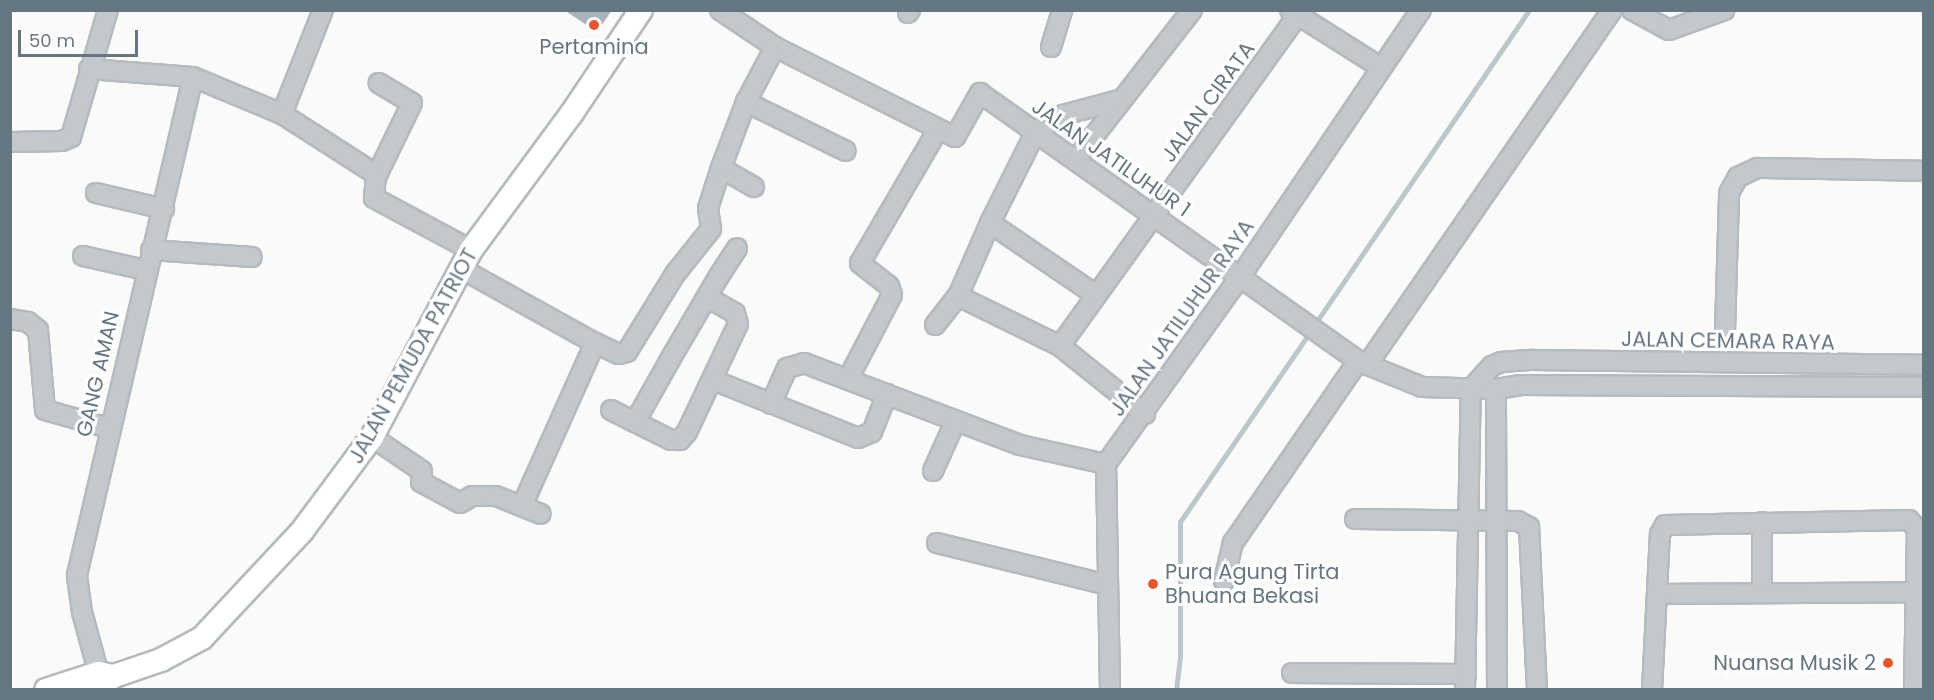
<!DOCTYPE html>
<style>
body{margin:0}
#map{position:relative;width:1934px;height:700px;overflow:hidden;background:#fafaf8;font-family:Poppins,sans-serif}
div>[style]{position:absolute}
.stream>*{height:4.5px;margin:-2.25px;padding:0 2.25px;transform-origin:2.25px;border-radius:2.25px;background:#bbc7cb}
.building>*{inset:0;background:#aab3b9}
.roads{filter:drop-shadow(2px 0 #b5babe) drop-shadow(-2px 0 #b5babe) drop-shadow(0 2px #b5babe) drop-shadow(0 -2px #b5babe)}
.minor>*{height:18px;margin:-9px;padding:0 9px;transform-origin:9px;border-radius:9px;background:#c3c8cc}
.major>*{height:22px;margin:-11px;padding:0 11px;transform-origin:11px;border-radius:11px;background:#fff}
.dots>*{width:16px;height:16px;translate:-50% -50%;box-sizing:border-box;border:3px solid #fff;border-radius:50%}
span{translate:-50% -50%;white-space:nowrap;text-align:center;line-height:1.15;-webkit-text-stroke:6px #fff;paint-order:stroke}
.poi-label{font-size:21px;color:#657683}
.left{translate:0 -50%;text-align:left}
.right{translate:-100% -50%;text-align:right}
.street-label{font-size:21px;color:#657683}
.frame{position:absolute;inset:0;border:12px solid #657683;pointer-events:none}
.scale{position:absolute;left:18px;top:30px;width:120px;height:27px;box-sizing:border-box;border:3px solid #657683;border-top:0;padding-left:8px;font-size:18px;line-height:21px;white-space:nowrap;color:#657683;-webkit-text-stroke:4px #fff;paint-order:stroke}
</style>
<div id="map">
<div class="stream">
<div style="left:1315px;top:324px;width:380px;rotate:-55.7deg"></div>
<div style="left:1176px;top:690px;width:33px;rotate:-83deg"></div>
<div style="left:1180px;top:657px;width:135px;rotate:-90deg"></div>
<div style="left:1180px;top:522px;width:232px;rotate:-55.6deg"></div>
</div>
<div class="building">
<div style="clip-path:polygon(564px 10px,612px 10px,597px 32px)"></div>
</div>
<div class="roads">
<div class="minor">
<div style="left:720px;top:10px;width:66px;rotate:33.9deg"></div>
<div style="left:775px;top:47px;width:201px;rotate:26.6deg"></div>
<div style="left:955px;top:137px;width:51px;rotate:-60.4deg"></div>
<div style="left:980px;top:93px;width:463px;rotate:35.3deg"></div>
<div style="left:1358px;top:361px;width:69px;rotate:22.1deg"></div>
<div style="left:1422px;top:387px;width:74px;rotate:1.5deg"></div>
<div style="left:1290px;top:10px;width:107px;rotate:32.3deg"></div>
<div style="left:1632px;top:10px;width:42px;rotate:28.4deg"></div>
<div style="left:1669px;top:30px;width:59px;rotate:-19.7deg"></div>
<div style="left:908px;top:13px;width:4px;rotate:-56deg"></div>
<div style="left:1051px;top:47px;width:39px;rotate:-73deg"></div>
<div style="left:89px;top:69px;width:104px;rotate:4.4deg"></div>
<div style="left:193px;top:77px;width:96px;rotate:22.6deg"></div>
<div style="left:282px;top:114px;width:112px;rotate:-68.5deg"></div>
<div style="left:746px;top:102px;width:111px;rotate:26.1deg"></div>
<div style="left:282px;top:114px;width:113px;rotate:32.7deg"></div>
<div style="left:377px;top:175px;width:80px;rotate:-64.1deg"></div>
<div style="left:412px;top:103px;width:39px;rotate:-149deg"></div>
<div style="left:10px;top:142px;width:52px;rotate:-1.1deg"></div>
<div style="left:62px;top:141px;width:10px;rotate:-24deg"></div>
<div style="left:71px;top:137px;width:132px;rotate:-73.8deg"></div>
<div style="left:1076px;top:159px;width:189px;rotate:-52.1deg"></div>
<div style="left:721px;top:168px;width:38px;rotate:30deg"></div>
<div style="left:376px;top:175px;width:23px;rotate:95deg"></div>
<div style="left:374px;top:198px;width:110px;rotate:28.2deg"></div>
<div style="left:96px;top:193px;width:70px;rotate:13.2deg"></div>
<div style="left:990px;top:223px;width:103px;rotate:-63.4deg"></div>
<div style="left:1036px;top:131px;width:31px;rotate:-31deg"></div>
<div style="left:1063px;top:115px;width:58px;rotate:-15deg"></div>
<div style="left:151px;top:250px;width:101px;rotate:4deg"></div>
<div style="left:83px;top:256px;width:64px;rotate:12.7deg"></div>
<div style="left:460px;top:268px;width:154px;rotate:29.1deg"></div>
<div style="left:595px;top:343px;width:26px;rotate:25deg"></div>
<div style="left:619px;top:354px;width:8px;rotate:-14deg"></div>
<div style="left:627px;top:352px;width:92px;rotate:-58.4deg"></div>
<div style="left:675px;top:274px;width:58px;rotate:-51.3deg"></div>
<div style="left:711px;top:229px;width:21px;rotate:-98deg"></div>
<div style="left:708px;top:208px;width:42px;rotate:-72deg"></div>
<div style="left:721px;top:168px;width:71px;rotate:-69.3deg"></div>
<div style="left:746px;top:102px;width:62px;rotate:-62.2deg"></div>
<div style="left:958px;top:296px;width:114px;rotate:26.1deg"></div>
<div style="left:1060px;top:346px;width:413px;rotate:-54.3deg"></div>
<div style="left:707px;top:297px;width:32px;rotate:30deg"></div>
<div style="left:735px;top:313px;width:11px;rotate:75deg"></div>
<div style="left:738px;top:324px;width:119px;rotate:115.3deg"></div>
<div style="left:687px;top:432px;width:11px;rotate:131deg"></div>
<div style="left:680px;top:440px;width:9px;rotate:180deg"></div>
<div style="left:671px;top:440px;width:40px;rotate:-153.4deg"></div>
<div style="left:635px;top:422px;width:73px;rotate:-60.6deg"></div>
<div style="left:671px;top:358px;width:95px;rotate:-59.7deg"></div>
<div style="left:719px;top:276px;width:33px;rotate:-57deg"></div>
<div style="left:10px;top:319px;width:18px;rotate:9deg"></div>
<div style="left:28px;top:322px;width:13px;rotate:39deg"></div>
<div style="left:38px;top:330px;width:80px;rotate:85deg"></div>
<div style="left:45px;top:410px;width:66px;rotate:15.7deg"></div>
<div style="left:935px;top:325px;width:37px;rotate:-52deg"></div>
<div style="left:958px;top:296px;width:80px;rotate:-66.3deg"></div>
<div style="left:990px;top:223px;width:128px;rotate:34.2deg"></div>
<div style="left:1725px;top:331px;width:138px;rotate:-88.3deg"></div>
<div style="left:1729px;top:193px;width:18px;rotate:-61deg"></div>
<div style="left:1738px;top:177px;width:21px;rotate:-25deg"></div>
<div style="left:1757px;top:168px;width:167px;rotate:1deg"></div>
<div style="left:1060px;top:346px;width:109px;rotate:38.7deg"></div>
<div style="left:1367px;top:365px;width:431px;rotate:-55.4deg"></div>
<div style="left:848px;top:379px;width:95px;rotate:-62.4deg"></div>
<div style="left:892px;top:295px;width:9px;rotate:-108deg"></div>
<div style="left:889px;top:286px;width:37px;rotate:-142deg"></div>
<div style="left:860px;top:263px;width:145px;rotate:-59.7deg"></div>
<div style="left:713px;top:380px;width:156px;rotate:21.8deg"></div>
<div style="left:858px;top:438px;width:15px;rotate:-23deg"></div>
<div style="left:872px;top:432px;width:41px;rotate:-68.5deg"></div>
<div style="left:771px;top:404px;width:39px;rotate:-66deg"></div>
<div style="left:787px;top:368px;width:18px;rotate:-16deg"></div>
<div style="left:804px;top:363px;width:231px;rotate:20.8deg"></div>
<div style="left:1020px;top:445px;width:88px;rotate:12.5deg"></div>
<div style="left:611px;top:410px;width:27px;rotate:27deg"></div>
<div style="left:372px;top:437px;width:60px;rotate:34.2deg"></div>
<div style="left:422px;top:471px;width:11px;rotate:95deg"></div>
<div style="left:421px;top:482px;width:44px;rotate:28.3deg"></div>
<div style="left:460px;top:503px;width:14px;rotate:-30deg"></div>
<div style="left:472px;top:496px;width:24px"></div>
<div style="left:496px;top:496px;width:48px;rotate:21.8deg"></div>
<div style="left:933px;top:471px;width:54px;rotate:-65.8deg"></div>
<div style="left:522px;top:506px;width:179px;rotate:-65.9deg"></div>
<div style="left:1355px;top:519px;width:163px;rotate:0.7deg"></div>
<div style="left:1518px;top:521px;width:13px;rotate:29deg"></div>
<div style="left:1529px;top:527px;width:163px;rotate:87.2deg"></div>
<div style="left:937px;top:543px;width:176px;rotate:13.8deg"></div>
<div style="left:1224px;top:581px;width:39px;rotate:-77deg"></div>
<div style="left:1233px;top:543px;width:221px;rotate:-55.5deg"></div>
<div style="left:1762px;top:593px;width:71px;rotate:-90deg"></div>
<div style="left:1658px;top:594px;width:257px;rotate:-0.4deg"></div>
<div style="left:1292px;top:673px;width:174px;rotate:0.3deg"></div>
<div style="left:101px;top:682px;width:73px;rotate:-105.2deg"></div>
<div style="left:82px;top:612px;width:37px;rotate:-98deg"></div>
<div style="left:77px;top:575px;width:511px;rotate:-76.89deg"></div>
<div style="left:1110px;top:690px;width:226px;rotate:-91deg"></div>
<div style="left:1106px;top:464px;width:230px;rotate:-54.4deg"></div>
<div style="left:1240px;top:277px;width:323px;rotate:-55.9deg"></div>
<div style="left:1465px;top:690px;width:301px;rotate:-88.9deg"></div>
<div style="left:1471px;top:389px;width:31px;rotate:-48deg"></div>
<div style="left:1492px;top:366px;width:10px;rotate:-24deg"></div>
<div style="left:1501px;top:362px;width:32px;rotate:-4deg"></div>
<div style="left:1533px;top:360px;width:391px;rotate:0.7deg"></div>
<div style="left:1497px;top:690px;width:301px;rotate:-90.2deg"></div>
<div style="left:1496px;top:389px;width:24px;rotate:-9deg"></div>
<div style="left:1520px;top:385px;width:404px;rotate:0.3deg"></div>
<div style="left:1652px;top:690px;width:156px;rotate:-87.1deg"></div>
<div style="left:1660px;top:534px;width:10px;rotate:-61deg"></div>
<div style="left:1665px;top:525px;width:244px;rotate:-1.2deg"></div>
<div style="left:1909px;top:520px;width:12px;rotate:48deg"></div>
<div style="left:1917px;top:529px;width:161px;rotate:91.1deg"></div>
</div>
<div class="major">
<div style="left:46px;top:690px;width:55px;rotate:-18.1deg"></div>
<div style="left:98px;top:673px;width:16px;rotate:11deg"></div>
<div style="left:96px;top:690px;width:23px;rotate:-38deg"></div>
<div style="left:114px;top:676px;width:50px;rotate:-18.8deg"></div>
<div style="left:161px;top:660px;width:47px;rotate:-28.2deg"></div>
<div style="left:202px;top:638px;width:146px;rotate:-46.9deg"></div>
<div style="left:302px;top:531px;width:117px;rotate:-53.3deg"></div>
<div style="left:372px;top:437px;width:212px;rotate:-62.1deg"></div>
<div style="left:471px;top:250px;width:170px;rotate:-53.6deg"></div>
<div style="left:572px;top:113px;width:124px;rotate:-56.2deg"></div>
</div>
</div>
<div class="dots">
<div style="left:594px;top:25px;background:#e4572e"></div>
<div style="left:1153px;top:584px;background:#e4572e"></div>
<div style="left:1888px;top:663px;background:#e4572e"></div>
</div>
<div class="poi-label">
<span style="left:594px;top:47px">Pertamina</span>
<span class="left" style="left:1165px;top:584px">Pura Agung Tirta<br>Bhuana Bekasi</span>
<span class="right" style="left:1876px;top:663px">Nuansa Musik 2</span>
</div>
<div class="street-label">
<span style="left:1208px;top:102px;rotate:-54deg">JALAN CIRATA</span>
<span style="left:1111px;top:158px;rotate:35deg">JALAN JATILUHUR 1</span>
<span style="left:1182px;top:318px;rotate:-55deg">JALAN JATILUHUR RAYA</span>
<span style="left:1728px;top:341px;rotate:1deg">JALAN CEMARA RAYA</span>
<span style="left:413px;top:356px;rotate:-61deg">JALAN PEMUDA PATRIOT</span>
<span style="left:98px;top:374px;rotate:-77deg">GANG AMAN</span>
</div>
<div class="frame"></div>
<div class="scale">50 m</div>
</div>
